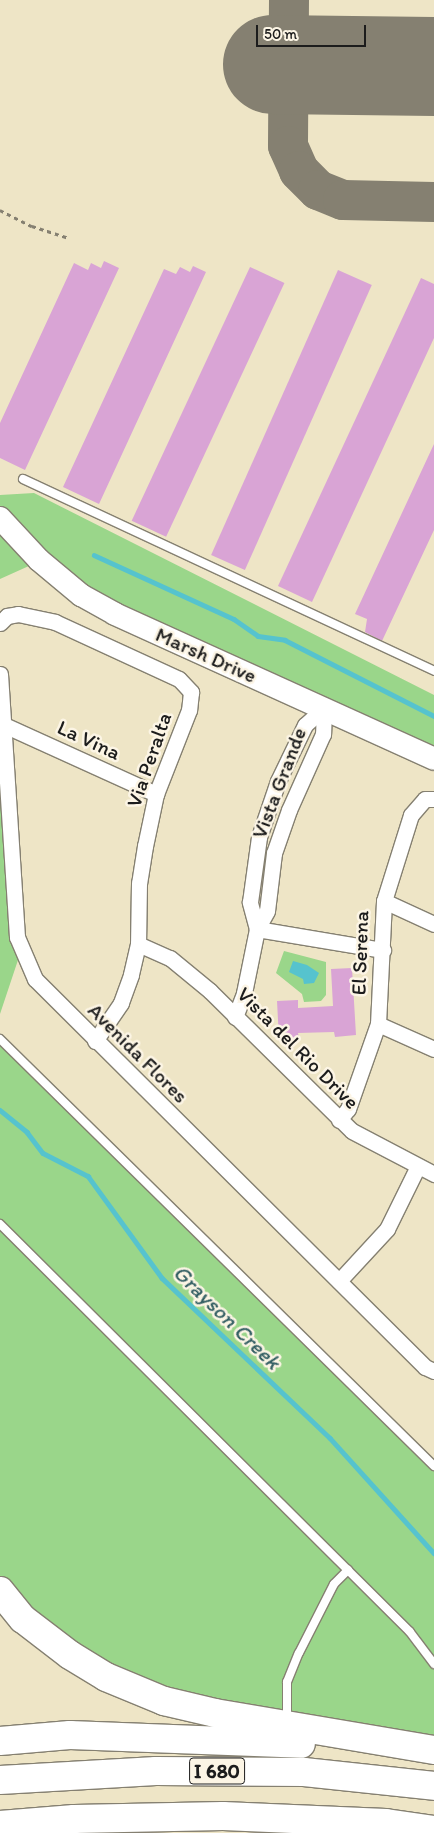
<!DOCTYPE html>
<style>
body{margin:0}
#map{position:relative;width:434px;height:1833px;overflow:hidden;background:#eee5c6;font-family:Itim,sans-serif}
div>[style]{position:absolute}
.green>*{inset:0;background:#9ad68a}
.water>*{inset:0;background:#56c3ce}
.stream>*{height:4.5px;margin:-2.25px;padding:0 2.25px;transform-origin:2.25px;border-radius:2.25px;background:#56c3ce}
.taxiway>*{height:40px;margin:-20px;padding:0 20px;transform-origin:20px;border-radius:20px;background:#858071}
.runway>*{height:99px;margin:-49.5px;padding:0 49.5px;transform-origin:49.5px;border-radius:49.5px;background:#858071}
.building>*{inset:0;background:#d9a4d5;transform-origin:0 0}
.path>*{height:2.5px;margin-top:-1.25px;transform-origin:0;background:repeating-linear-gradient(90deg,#858071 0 4px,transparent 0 8px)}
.roads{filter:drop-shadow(1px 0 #858071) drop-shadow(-1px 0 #858071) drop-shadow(0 1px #858071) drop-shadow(0 -1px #858071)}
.lane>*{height:8px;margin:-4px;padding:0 4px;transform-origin:4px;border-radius:4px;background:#fff}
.street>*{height:15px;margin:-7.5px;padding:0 7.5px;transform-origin:7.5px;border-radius:7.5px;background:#fff}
.secondary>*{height:22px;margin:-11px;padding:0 11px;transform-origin:11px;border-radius:11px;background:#fff}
.highway>*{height:28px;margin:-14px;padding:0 14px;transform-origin:14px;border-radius:14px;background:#fff}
span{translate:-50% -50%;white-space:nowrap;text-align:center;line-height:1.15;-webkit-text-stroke:5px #fcf5e5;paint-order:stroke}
.shield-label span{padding:1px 4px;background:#fcf5e5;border:1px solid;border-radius:4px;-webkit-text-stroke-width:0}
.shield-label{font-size:20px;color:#1c1c1c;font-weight:700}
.street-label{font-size:21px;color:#1c1c1c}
.water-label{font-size:22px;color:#335f63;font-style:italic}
.scale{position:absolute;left:256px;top:25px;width:110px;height:22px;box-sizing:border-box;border:2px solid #1c1c1c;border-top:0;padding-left:6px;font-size:15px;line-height:18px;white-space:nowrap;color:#1c1c1c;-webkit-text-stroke:4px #fcf5e5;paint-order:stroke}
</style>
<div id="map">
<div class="green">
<div style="clip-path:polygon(34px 493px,434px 695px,434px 758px,116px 614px,40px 561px,0 579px,0 495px)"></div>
<div style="clip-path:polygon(0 674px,21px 951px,0 1014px)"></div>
<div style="clip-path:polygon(284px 951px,326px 962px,326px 995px,321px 1001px,304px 1002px,302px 994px,276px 973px)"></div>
<div style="clip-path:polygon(0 1039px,434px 1466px,434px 1750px,106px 1677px,0 1591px)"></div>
</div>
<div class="water">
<div style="clip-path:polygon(293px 961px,307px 965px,319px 973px,314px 983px,304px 984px,303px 979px,289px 972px)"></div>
</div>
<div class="stream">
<div style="left:94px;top:555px;width:154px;rotate:24.6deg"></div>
<div style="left:234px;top:619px;width:29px;rotate:35deg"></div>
<div style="left:258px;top:636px;width:27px;rotate:8deg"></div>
<div style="left:285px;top:640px;width:167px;rotate:27deg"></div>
<div style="left:0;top:1110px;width:35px;rotate:39deg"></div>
<div style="left:27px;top:1132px;width:26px;rotate:53deg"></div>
<div style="left:43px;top:1153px;width:51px;rotate:27.1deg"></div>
<div style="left:88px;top:1176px;width:126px;rotate:54deg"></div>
<div style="left:162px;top:1278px;width:232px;rotate:43.6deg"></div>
<div style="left:330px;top:1438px;width:155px;rotate:47.9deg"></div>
</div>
<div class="taxiway">
<div style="left:289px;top:0;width:146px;rotate:90.4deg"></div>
<div style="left:288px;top:146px;width:27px;rotate:66deg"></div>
<div style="left:299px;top:171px;width:27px;rotate:45deg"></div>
<div style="left:318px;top:190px;width:27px;rotate:22deg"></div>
<div style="left:343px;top:200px;width:91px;rotate:1.3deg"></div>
</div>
<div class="runway">
<div style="left:272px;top:64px;width:162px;rotate:0.7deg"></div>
</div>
<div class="building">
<div style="clip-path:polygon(104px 261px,119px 268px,25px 470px,0 458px,0 423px,74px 263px,88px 270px,91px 263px,101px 268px)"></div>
<div style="clip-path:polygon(193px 266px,206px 272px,99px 504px,63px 487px,164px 269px,176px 274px,180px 267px,190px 272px)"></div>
<div style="left:250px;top:267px;width:38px;height:280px;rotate:25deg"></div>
<div style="left:338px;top:270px;width:37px;height:312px;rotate:24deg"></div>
<div style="clip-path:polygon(421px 278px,434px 284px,434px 338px,312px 602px,278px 586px)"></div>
<div style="clip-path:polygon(434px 444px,434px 530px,382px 641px,365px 632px,367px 619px,355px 614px)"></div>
<div style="clip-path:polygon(352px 968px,356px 1035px,335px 1037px,334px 1032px,298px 1033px,299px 1038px,279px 1039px,277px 1001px,298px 1000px,298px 1008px,333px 1006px,331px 969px)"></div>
</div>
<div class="path">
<div style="left:0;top:210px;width:36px;rotate:27deg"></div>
<div style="left:32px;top:226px;width:38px;rotate:18deg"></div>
</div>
<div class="roads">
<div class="lane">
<div style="left:23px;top:479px;width:454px;rotate:25deg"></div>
<div style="left:0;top:1039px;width:609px;rotate:44.53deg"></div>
<div style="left:0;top:1224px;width:578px;rotate:44.86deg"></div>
<div style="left:410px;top:1632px;width:40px;rotate:53deg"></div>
<div style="left:287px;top:1721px;width:39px;rotate:-90deg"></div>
<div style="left:287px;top:1682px;width:31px;rotate:-68deg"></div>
<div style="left:299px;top:1653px;width:77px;rotate:-63.1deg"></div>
<div style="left:334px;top:1584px;width:20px;rotate:-45deg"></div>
</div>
<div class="street">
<div style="left:0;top:623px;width:10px;rotate:-45deg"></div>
<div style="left:7px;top:616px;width:11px;rotate:-10deg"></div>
<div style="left:18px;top:614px;width:38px;rotate:12deg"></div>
<div style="left:55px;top:622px;width:136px;rotate:24.7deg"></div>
<div style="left:179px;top:679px;width:18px;rotate:47deg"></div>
<div style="left:191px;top:692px;width:18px;rotate:96deg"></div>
<div style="left:189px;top:710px;width:90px;rotate:111.4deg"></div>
<div style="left:156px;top:794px;width:53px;rotate:101.9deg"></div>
<div style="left:145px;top:846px;width:37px;rotate:99deg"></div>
<div style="left:139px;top:883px;width:61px;rotate:90.9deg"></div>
<div style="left:138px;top:944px;width:32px;rotate:103deg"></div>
<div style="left:131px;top:975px;width:30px;rotate:110deg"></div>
<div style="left:121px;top:1003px;width:46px;rotate:124.4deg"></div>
<div style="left:0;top:674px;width:264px;rotate:86.3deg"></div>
<div style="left:17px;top:937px;width:46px;rotate:66.8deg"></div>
<div style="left:35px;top:979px;width:550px;rotate:44.85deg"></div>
<div style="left:425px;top:1367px;width:10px;rotate:24deg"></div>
<div style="left:324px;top:708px;width:26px;rotate:92deg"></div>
<div style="left:323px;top:734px;width:83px;rotate:114.1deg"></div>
<div style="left:289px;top:810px;width:46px;rotate:109.2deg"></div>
<div style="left:274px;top:853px;width:58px;rotate:96.9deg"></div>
<div style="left:267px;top:911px;width:21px;rotate:119deg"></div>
<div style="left:257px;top:929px;width:28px;rotate:-105deg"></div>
<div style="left:250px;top:902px;width:66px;rotate:-82.1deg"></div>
<div style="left:259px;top:837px;width:59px;rotate:-71.3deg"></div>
<div style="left:278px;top:781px;width:62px;rotate:-64.3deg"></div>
<div style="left:305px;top:725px;width:25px;rotate:-42deg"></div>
<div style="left:4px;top:725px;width:167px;rotate:24.4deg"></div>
<div style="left:384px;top:901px;width:55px;rotate:24.7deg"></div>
<div style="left:138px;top:944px;width:35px;rotate:24deg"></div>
<div style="left:170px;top:958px;width:52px;rotate:39.5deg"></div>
<div style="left:210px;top:991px;width:199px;rotate:44.6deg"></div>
<div style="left:352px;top:1131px;width:93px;rotate:27.7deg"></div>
<div style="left:235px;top:1017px;width:26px;rotate:-69deg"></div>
<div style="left:244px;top:993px;width:65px;rotate:-78.5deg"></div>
<div style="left:257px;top:929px;width:128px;rotate:9.5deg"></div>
<div style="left:378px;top:1024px;width:61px;rotate:24.1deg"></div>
<div style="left:339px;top:1120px;width:14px;rotate:-51deg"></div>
<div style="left:348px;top:1109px;width:90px;rotate:-70.6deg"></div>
<div style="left:378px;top:1024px;width:123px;rotate:-87.2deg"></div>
<div style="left:384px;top:901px;width:90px;rotate:-72.6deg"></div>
<div style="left:411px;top:815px;width:21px;rotate:-49deg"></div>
<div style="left:425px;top:799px;width:9px"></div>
<div style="left:339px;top:1281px;width:71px;rotate:-47.3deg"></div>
<div style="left:387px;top:1229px;width:70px;rotate:-63.8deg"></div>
</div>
<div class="secondary">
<div style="left:0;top:518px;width:57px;rotate:47.1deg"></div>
<div style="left:39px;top:560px;width:55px;rotate:39.8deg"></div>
<div style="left:81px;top:595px;width:39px;rotate:29deg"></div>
<div style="left:115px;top:614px;width:350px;rotate:24.4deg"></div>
</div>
<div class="highway">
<div style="left:0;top:1591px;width:36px;rotate:51deg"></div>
<div style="left:23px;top:1619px;width:59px;rotate:37.5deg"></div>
<div style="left:70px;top:1655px;width:42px;rotate:31.4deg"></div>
<div style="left:106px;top:1677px;width:63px;rotate:22.5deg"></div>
<div style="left:164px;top:1701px;width:52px;rotate:13.2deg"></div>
<div style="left:215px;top:1713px;width:222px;rotate:9.6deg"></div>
<div style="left:0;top:1741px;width:70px;rotate:-4.9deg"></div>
<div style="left:70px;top:1735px;width:231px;rotate:2.2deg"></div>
<div style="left:0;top:1780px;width:156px;rotate:-3.3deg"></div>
<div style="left:156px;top:1771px;width:148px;rotate:0.4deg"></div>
<div style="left:304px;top:1772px;width:131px;rotate:6.1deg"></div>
<div style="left:0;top:1825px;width:74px;rotate:-4.6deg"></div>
<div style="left:74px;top:1819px;width:149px;rotate:-1.2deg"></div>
<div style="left:223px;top:1816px;width:163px;rotate:2.5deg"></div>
<div style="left:386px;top:1823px;width:49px;rotate:8.3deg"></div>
</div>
</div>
<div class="shield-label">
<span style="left:217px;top:1771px">I 680</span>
</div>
<div class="street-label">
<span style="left:206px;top:655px;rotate:24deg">Marsh Drive</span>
<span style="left:89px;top:740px;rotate:25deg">La Vina</span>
<span style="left:149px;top:760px;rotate:-71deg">Via Peralta</span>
<span style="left:279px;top:783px;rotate:-69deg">Vista Grande</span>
<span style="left:360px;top:953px;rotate:-88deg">El Serena</span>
<span style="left:298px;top:1048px;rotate:45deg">Vista del Rio Drive</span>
<span style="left:138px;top:1053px;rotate:45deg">Avenida Flores</span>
</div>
<div class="water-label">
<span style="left:227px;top:1317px;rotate:44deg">Grayson Creek</span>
</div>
<div class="scale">50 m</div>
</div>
